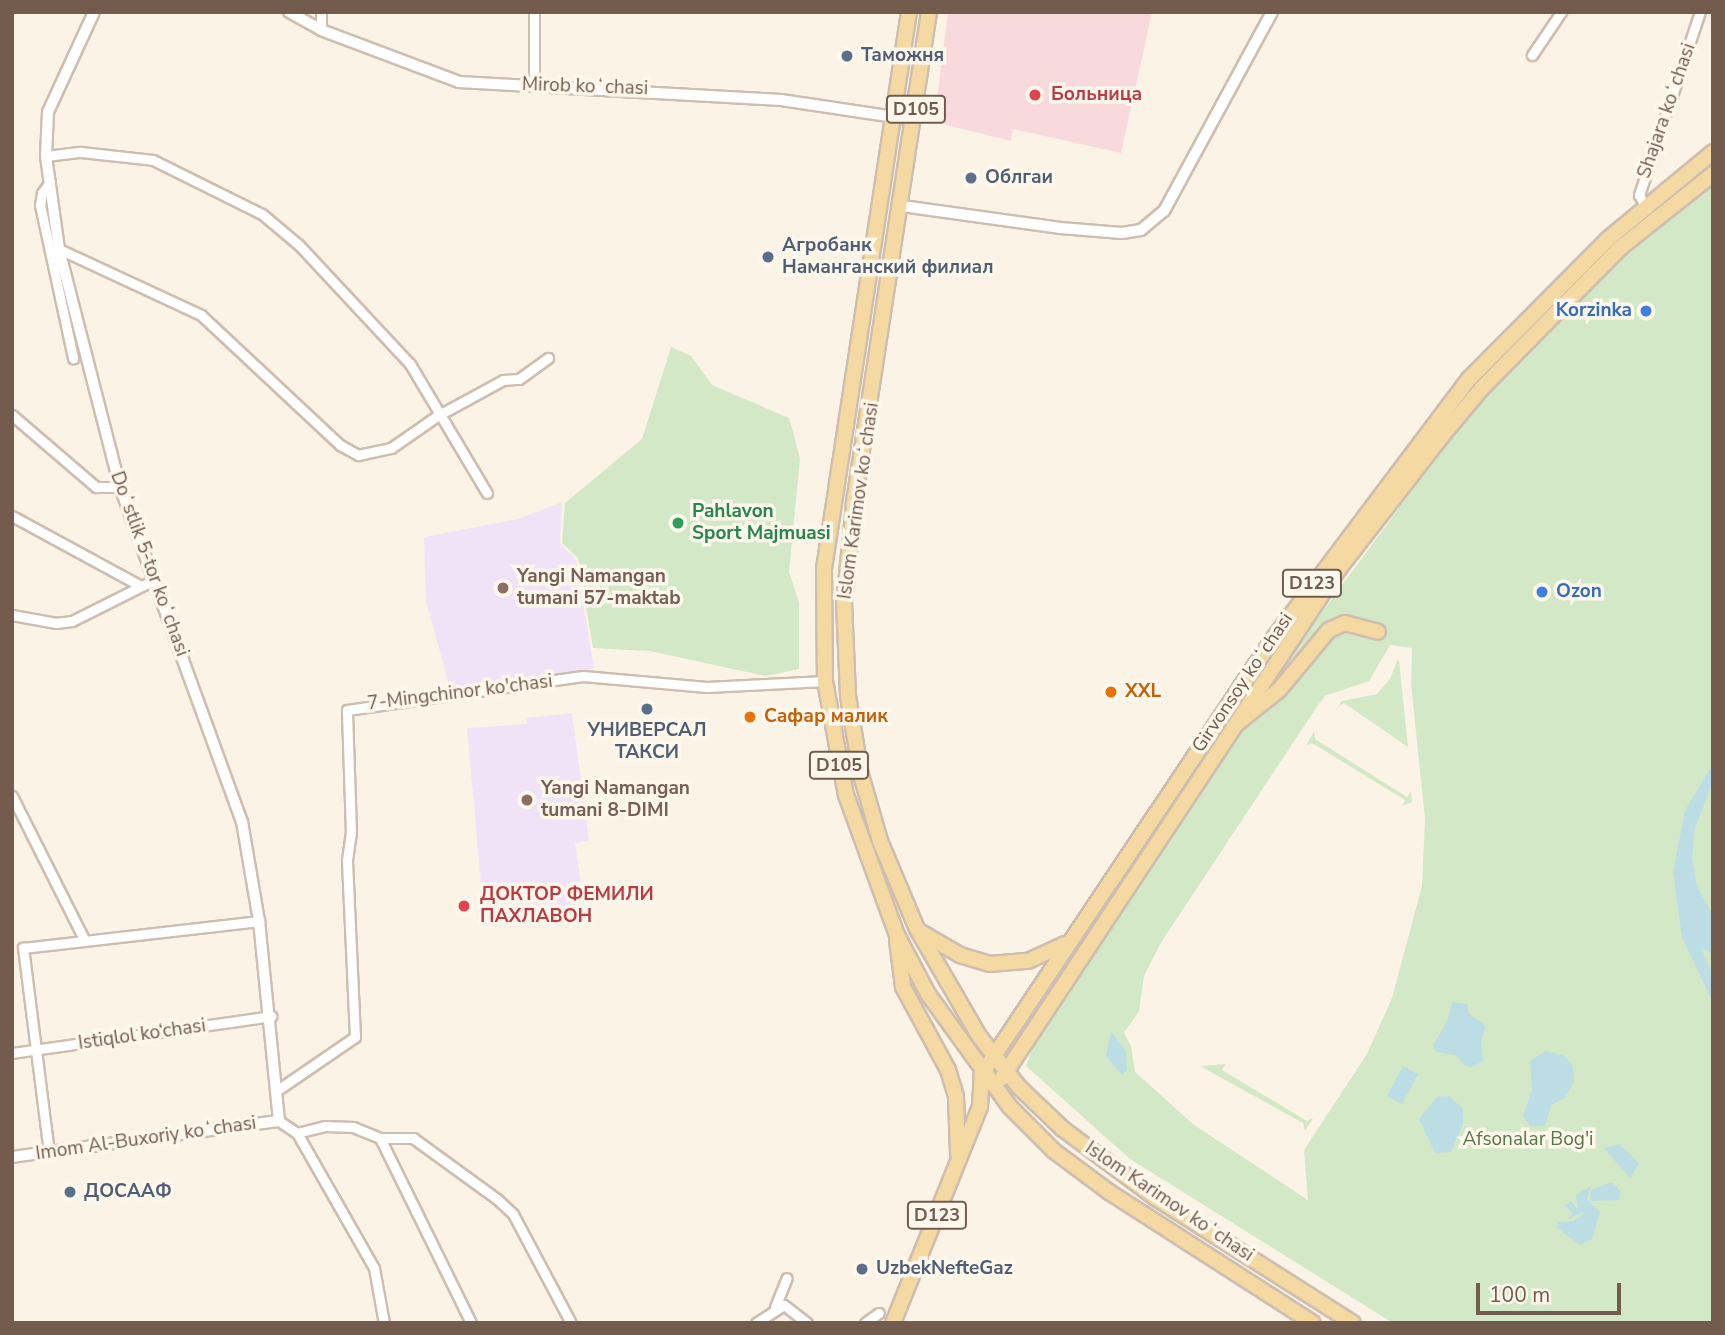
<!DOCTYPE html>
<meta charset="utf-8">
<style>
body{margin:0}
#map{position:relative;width:1725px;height:1335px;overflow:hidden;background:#fbf3e6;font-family:"Nunito Sans",sans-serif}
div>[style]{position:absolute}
.education>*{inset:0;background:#f0e3f7}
.medical>*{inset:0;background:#f8dadd}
.green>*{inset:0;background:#d3e8c6}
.water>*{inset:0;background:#bcdde3;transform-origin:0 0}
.roads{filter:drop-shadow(2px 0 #cebeb0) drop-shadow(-2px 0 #cebeb0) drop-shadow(0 2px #cebeb0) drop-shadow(0 -2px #cebeb0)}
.minor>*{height:9px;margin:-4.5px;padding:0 4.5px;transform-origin:4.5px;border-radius:4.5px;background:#fff}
.tertiary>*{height:10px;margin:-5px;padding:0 5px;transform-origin:5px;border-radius:5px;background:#fff}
.primary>*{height:14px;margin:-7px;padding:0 7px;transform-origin:7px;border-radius:7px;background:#f5d9a3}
.dots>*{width:19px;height:19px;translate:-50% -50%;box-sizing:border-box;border:4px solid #fef7ec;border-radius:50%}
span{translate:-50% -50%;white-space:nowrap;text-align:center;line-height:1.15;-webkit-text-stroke:7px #fef7ec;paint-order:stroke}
.shield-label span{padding:2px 5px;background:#fef7ec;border:2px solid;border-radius:5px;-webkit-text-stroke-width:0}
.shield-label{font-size:18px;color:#735b4d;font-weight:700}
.service-label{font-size:19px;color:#4e5e75;font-weight:700}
.left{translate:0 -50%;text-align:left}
.street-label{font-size:19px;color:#735b4d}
.health-label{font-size:19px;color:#be3a42;font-weight:700}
.shop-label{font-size:19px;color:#366cbe;font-weight:700}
.right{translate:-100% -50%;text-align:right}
.leisure-label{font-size:19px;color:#27864d;font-weight:700}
.education-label{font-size:19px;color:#785e54;font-weight:700}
.food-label{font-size:19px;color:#c56008;font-weight:700}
.park-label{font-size:19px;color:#537845}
.frame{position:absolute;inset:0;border:14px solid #735b4d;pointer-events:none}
.scale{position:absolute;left:1476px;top:1283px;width:145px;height:32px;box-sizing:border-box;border:4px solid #735b4d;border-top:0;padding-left:9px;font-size:21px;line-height:24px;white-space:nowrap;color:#735b4d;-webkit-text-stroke:5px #fef7ec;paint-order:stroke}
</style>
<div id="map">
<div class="education">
<div style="clip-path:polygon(562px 502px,560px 543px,576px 560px,594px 669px,464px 689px,449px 684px,426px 602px,424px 537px,518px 519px)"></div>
<div style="clip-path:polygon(572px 713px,589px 841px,575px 843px,585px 913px,518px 922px,515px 900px,481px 883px,467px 728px,527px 724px,527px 718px)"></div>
</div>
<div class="medical">
<div style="clip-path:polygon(948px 12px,1152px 12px,1121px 153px,1013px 129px,1011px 141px,934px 122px)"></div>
</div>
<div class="green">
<div style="clip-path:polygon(evenodd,1713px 186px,1713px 1323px,1393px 1323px,1130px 1159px,1026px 1066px,1039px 1031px,1297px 646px,1459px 427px,1617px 255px,1713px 186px,1390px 645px,1412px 648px,1411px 684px,1425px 819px,1422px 886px,1392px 998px,1367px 1054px,1304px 1150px,1308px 1200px,1194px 1125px,1135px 1072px,1131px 1046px,1124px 1033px,1139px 1011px,1144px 976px,1162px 941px,1318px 705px,1325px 696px,1369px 681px,1390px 645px)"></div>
<div style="clip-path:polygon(671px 347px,691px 356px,712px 385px,789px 418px,800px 458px,789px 572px,799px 603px,799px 669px,765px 676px,650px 651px,593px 648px,578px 558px,562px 543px,565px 503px,642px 439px)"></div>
<div style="clip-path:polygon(1398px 659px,1399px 661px,1408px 747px,1344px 703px,1338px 707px,1342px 701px,1377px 694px,1390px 679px)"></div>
<div style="clip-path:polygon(1314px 731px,1315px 739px,1407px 797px,1411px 791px,1412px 802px,1402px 806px,1405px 800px,1312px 743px,1306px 746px)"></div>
<div style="clip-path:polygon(1226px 1064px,1222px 1070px,1307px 1121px,1313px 1118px,1305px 1131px,1303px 1123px,1200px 1066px)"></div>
</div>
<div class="water">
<div style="clip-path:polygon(1713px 763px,1713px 782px,1695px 828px,1692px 858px,1697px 886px,1713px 916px,1713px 954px,1701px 948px,1713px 975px,1713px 1003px,1682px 937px,1673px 872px,1685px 811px)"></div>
<div style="clip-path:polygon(1452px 1002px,1467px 1004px,1469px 1014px,1486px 1026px,1481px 1040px,1483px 1061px,1472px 1067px,1465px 1066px,1456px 1055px,1436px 1052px,1433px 1045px,1447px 1022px)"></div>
<div style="clip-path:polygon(1111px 1031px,1126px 1051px,1127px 1070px,1122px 1075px,1106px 1056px)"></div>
<div style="clip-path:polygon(1546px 1051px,1565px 1056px,1573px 1066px,1574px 1082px,1565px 1098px,1551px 1105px,1545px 1126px,1530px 1126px,1523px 1116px,1532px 1090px,1530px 1061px)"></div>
<div style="left:1403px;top:1066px;width:17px;height:34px;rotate:28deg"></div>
<div style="clip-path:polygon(1449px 1096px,1463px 1109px,1463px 1124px,1451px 1152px,1435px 1153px,1419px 1119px,1437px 1097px)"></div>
<div style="clip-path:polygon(1619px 1144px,1639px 1163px,1630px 1178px,1604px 1148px)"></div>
<div style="clip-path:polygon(1612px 1182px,1620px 1191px,1619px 1200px,1590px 1201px,1591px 1190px)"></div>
<div style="clip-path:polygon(1591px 1186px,1587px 1199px,1600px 1212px,1592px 1239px,1580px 1245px,1556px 1227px,1559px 1222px,1573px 1221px,1582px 1216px,1583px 1212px,1568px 1219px,1573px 1213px,1564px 1206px,1571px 1201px,1578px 1210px,1576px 1195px)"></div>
</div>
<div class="roads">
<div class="minor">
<div style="left:321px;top:30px;width:18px;rotate:-90deg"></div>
<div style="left:1532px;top:55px;width:52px;rotate:-56deg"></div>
<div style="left:534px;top:85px;width:73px;rotate:-90deg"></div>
<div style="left:46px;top:156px;width:35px;rotate:-7deg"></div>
<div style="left:81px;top:152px;width:72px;rotate:6.3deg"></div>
<div style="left:153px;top:160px;width:122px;rotate:26.4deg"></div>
<div style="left:262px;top:214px;width:48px;rotate:40deg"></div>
<div style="left:299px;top:245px;width:163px;rotate:47deg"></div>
<div style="left:410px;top:364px;width:150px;rotate:59.2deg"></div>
<div style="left:50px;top:182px;width:14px;rotate:126deg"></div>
<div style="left:42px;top:193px;width:12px;rotate:99deg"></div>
<div style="left:40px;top:205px;width:157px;rotate:77.8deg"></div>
<div style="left:1646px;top:208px;width:15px;rotate:-118deg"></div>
<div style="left:1639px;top:195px;width:193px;rotate:-71.6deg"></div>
<div style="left:59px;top:249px;width:157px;rotate:24.9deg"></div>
<div style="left:201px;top:315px;width:190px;rotate:43.1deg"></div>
<div style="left:340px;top:445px;width:21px;rotate:29deg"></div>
<div style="left:358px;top:455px;width:34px;rotate:-12deg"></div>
<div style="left:391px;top:448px;width:56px;rotate:-34.8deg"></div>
<div style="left:437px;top:416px;width:75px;rotate:-28.6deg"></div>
<div style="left:503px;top:380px;width:16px;rotate:-4deg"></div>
<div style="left:519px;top:379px;width:36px;rotate:-36deg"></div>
<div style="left:12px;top:415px;width:111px;rotate:40.6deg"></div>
<div style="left:96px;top:487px;width:24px"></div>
<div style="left:12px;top:516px;width:145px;rotate:28.5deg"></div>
<div style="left:12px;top:615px;width:45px;rotate:10.3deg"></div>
<div style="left:56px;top:623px;width:16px;rotate:-7deg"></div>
<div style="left:72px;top:621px;width:92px;rotate:-26.6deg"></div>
<div style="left:12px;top:796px;width:162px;rotate:63.3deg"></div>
<div style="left:12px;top:1053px;width:262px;rotate:-8.1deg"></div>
<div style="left:279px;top:1089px;width:92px;rotate:-34.4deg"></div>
<div style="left:355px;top:1037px;width:177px;rotate:-92.6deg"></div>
<div style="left:347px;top:860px;width:27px;rotate:-82deg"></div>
<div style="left:351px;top:833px;width:123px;rotate:-91.9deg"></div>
<div style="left:347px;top:710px;width:238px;rotate:-8.2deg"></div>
<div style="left:583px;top:676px;width:124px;rotate:5.1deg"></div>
<div style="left:707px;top:687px;width:118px;rotate:-2.9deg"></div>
<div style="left:279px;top:1121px;width:22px;rotate:34deg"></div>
<div style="left:297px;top:1133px;width:29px;rotate:-14deg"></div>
<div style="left:325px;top:1126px;width:28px;rotate:2deg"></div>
<div style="left:353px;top:1127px;width:29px;rotate:22deg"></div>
<div style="left:380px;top:1138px;width:206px;rotate:63.8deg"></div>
<div style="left:297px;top:1133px;width:155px;rotate:60.3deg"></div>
<div style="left:374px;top:1268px;width:56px;rotate:79.7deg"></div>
<div style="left:380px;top:1138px;width:33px"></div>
<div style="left:413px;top:1138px;width:104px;rotate:36deg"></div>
<div style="left:497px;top:1199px;width:22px;rotate:43deg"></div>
<div style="left:513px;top:1214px;width:123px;rotate:62deg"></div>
<div style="left:49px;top:1153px;width:207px;rotate:-97.2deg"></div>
<div style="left:23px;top:948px;width:238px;rotate:-6.5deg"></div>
<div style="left:775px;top:1307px;width:31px;rotate:-68deg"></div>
<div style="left:756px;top:1323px;width:33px;rotate:-33deg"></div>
<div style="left:784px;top:1305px;width:29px;rotate:38deg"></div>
<div style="left:865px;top:1323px;width:17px;rotate:-36deg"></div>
</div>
<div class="tertiary">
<div style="left:289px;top:12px;width:37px;rotate:29deg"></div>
<div style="left:321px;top:30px;width:147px;rotate:20.6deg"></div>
<div style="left:459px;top:82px;width:323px;rotate:3.2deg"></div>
<div style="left:781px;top:100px;width:135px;rotate:8.5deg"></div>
<div style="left:902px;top:206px;width:160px;rotate:7.9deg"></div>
<div style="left:1060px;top:228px;width:62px;rotate:4.6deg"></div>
<div style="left:1122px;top:233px;width:19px;rotate:-9deg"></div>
<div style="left:1141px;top:230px;width:30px;rotate:-40deg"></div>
<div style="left:1164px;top:211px;width:226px;rotate:-61.5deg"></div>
<div style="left:12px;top:1157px;width:269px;rotate:-7.7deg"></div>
<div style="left:279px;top:1121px;width:201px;rotate:-95.7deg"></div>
<div style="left:259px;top:921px;width:100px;rotate:-99.7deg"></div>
<div style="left:242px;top:822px;width:357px;rotate:-110deg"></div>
<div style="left:120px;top:487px;width:246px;rotate:-104.4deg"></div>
<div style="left:59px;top:249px;width:94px;rotate:-98deg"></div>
<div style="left:46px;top:156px;width:44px;rotate:-87.4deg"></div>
<div style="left:48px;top:112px;width:110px;rotate:-65.3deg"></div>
</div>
<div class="primary">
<div style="left:909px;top:12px;width:563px;rotate:98.68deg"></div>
<div style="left:824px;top:569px;width:112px;rotate:89.5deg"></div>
<div style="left:825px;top:681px;width:116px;rotate:79.6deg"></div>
<div style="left:846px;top:795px;width:149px;rotate:70deg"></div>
<div style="left:897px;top:935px;width:67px;rotate:62.3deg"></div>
<div style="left:928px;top:994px;width:140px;rotate:54deg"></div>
<div style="left:1010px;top:1107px;width:62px;rotate:45deg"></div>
<div style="left:1054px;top:1151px;width:69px;rotate:36.7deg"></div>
<div style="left:1109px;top:1192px;width:242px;rotate:32.7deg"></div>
<div style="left:929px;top:12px;width:499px;rotate:98.7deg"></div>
<div style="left:854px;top:505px;width:99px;rotate:95.8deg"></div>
<div style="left:844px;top:603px;width:93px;rotate:87.5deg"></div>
<div style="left:848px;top:696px;width:80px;rotate:80.7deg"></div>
<div style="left:861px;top:775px;width:69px;rotate:73.9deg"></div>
<div style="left:880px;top:841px;width:95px;rotate:67.2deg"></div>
<div style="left:917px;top:929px;width:124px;rotate:59.9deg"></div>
<div style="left:979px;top:1036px;width:65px;rotate:51.9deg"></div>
<div style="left:1019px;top:1087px;width:61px;rotate:43.7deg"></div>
<div style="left:1063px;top:1129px;width:116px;rotate:36.6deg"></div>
<div style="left:1156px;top:1198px;width:233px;rotate:32.4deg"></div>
<div style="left:1234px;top:726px;width:58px;rotate:-38.7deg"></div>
<div style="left:1279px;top:690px;width:78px;rotate:-50.2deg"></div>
<div style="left:1329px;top:630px;width:17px;rotate:-24deg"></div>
<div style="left:1345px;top:623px;width:34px;rotate:15deg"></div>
<div style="left:919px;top:931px;width:48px;rotate:30.3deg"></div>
<div style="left:960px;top:955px;width:31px;rotate:17deg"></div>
<div style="left:990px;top:964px;width:38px;rotate:-5deg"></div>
<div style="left:1028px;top:961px;width:41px;rotate:-24.7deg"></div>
<div style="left:897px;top:940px;width:47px;rotate:82.7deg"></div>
<div style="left:903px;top:987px;width:94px;rotate:61.5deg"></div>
<div style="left:948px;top:1070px;width:28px;rotate:73deg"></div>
<div style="left:956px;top:1097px;width:57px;rotate:88deg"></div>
<div style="left:1002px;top:1078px;width:609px;rotate:-56.52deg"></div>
<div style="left:1338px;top:570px;width:170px;rotate:-52.2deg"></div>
<div style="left:1442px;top:436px;width:62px;rotate:-50.2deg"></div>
<div style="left:1482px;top:388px;width:197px;rotate:-45.4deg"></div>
<div style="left:1620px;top:248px;width:119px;rotate:-38.5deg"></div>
<div style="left:893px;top:1323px;width:233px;rotate:-68.1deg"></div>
<div style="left:980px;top:1107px;width:33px;rotate:-87deg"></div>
<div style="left:982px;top:1074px;width:523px;rotate:-56.22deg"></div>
<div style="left:1273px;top:639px;width:326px;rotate:-53deg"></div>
<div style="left:1469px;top:379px;width:197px;rotate:-45.2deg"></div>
<div style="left:1608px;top:239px;width:136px;rotate:-39.6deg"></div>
</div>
</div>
<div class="dots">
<div style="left:847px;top:56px;background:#5c6f8a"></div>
<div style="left:1035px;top:95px;background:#e0444e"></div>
<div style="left:971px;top:178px;background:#5c6f8a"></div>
<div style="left:768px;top:257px;background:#5c6f8a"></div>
<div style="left:1646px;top:311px;background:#3f7fe0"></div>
<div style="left:678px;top:523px;background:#2e9e5b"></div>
<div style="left:503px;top:588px;background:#8d6e63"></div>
<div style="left:1542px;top:592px;background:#3f7fe0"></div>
<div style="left:1111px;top:692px;background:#e8710a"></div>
<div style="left:647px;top:709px;background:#5c6f8a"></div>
<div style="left:750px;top:717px;background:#e8710a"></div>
<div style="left:527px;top:800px;background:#8d6e63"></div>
<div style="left:464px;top:906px;background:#e0444e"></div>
<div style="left:70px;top:1192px;background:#5c6f8a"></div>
<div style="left:862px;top:1269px;background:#5c6f8a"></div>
</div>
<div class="shield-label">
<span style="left:916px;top:109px">D105</span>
<span style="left:1312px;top:583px">D123</span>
<span style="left:839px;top:765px">D105</span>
<span style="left:937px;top:1215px">D123</span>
</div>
<div class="service-label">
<span class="left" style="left:861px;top:56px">Таможня</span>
<span class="left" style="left:985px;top:178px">Облгаи</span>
<span class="left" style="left:782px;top:257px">Агробанк<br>Наманганский филиал</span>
<span style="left:647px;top:742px">УНИВЕРСАЛ<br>ТАКСИ</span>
<span class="left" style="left:84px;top:1192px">ДОСААФ</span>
<span class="left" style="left:876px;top:1269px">UzbekNefteGaz</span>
</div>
<div class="street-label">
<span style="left:585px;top:87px;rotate:2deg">Mirob koʻchasi</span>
<span style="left:1667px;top:111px;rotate:-71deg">Shajara koʻchasi</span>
<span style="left:859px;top:501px;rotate:-82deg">Islom Karimov koʻchasi</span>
<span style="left:149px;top:564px;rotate:70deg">Doʻstlik 5-tor koʻchasi</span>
<span style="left:1243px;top:683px;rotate:-56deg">Girvonsoy koʻchasi</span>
<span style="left:460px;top:693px;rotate:-7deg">7-Mingchinor ko'chasi</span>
<span style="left:142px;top:1035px;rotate:-8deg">Istiqlol ko‘chasi</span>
<span style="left:146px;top:1139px;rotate:-8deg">Imom Al-Buxoriy koʻchasi</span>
<span style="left:1169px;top:1202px;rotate:34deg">Islom Karimov koʻchasi</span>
</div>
<div class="health-label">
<span class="left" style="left:1051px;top:95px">Больница</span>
<span class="left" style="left:480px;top:906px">ДОКТОР ФЕМИЛИ<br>ПАХЛАВОН</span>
</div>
<div class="shop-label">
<span class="right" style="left:1632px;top:311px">Korzinka</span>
<span class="left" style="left:1556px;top:592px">Ozon</span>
</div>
<div class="leisure-label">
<span class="left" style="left:692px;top:523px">Pahlavon<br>Sport Majmuasi</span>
</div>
<div class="education-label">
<span class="left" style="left:517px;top:588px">Yangi Namangan<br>tumani 57-maktab</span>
<span class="left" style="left:541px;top:800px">Yangi Namangan<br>tumani 8-DIMI</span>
</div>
<div class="food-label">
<span class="left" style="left:1125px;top:692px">XXL</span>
<span class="left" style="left:764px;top:717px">Сафар малик</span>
</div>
<div class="park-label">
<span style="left:1528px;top:1140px">Afsonalar Bog'i</span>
</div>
<div class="frame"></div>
<div class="scale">100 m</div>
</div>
